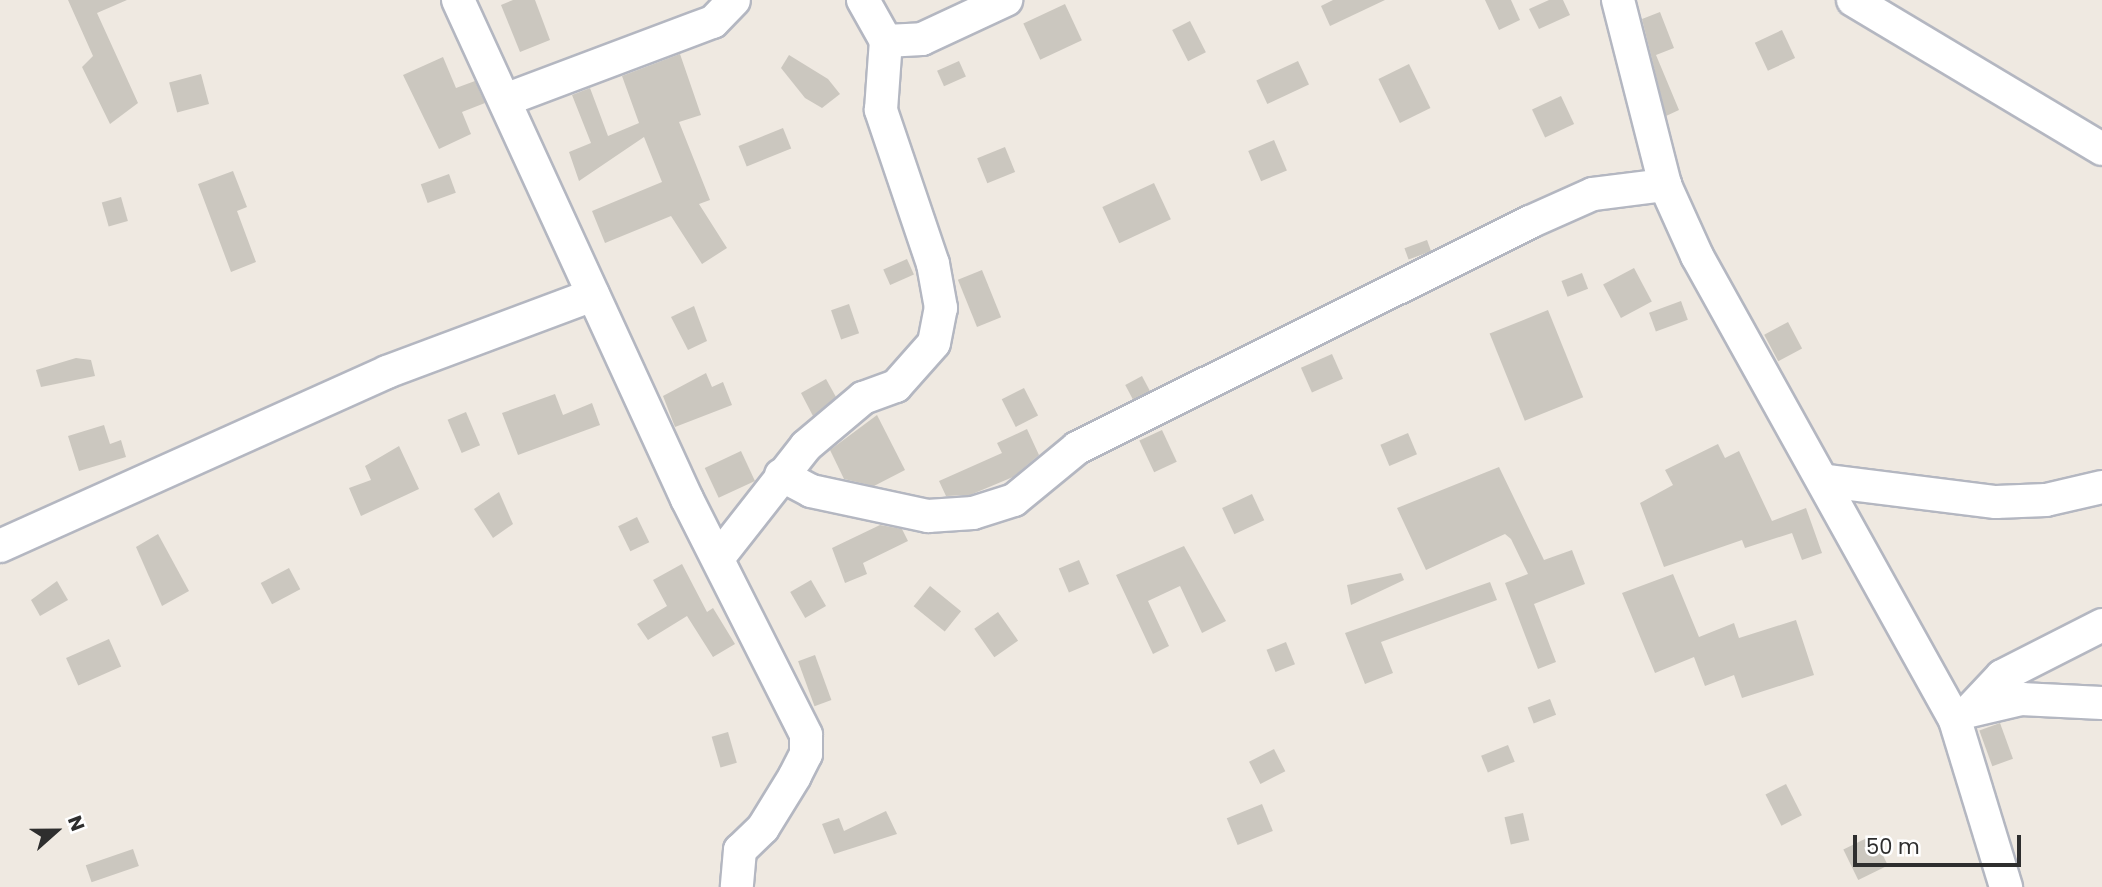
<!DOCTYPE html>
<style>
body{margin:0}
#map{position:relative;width:2102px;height:887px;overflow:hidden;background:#efe9e1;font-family:Poppins,sans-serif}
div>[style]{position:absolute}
.building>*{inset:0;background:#cbc7bf;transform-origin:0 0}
.roads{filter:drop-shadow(2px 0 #b4b7c1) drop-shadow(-2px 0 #b4b7c1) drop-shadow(0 2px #b4b7c1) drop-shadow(0 -2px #b4b7c1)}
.minor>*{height:32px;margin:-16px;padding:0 16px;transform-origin:16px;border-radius:16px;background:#fff}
span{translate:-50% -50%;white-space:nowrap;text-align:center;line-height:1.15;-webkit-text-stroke:5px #fff;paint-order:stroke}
.north{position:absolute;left:21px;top:796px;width:70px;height:70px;-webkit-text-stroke:5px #fff;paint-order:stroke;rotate:69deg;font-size:19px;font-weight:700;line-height:28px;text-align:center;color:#2e2e2e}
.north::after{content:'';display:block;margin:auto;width:24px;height:32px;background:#2e2e2e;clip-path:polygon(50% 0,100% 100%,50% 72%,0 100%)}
.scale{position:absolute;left:1853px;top:835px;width:168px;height:32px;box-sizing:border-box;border:4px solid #2e2e2e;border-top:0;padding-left:9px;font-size:21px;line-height:24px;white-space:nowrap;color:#2e2e2e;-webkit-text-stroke:5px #fff;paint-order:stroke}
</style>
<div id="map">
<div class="building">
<div style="clip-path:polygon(68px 0,127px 0,97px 13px,138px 103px,110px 124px,82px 67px,93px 56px)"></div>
<div style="clip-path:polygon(513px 0,535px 0,550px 40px,520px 52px,501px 5px)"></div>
<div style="clip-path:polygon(1333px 0,1385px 0,1330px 26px,1321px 6px)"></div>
<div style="clip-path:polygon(1485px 0,1511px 0,1520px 20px,1499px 30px)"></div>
<div style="clip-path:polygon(1549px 0,1563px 0,1570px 15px,1539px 29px,1529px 9px)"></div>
<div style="left:1065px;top:4px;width:40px;height:46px;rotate:65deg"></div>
<div style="clip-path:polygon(1660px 12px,1674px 48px,1656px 55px,1679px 110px,1666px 116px,1642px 19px)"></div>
<div style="left:1190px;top:21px;width:35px;height:20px;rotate:63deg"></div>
<div style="left:1782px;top:30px;width:31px;height:30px;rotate:65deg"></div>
<div style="clip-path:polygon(680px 54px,701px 115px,679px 122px,710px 200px,699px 204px,727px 248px,702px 264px,671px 216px,605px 243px,592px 211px,662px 182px,644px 137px,579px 181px,569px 152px,591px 143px,572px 95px,590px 88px,608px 136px,639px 123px,622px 76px)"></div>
<div style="clip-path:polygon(789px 55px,828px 79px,840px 94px,822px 108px,805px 98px,781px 68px)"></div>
<div style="clip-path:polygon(443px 57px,456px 88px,475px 81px,485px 103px,462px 112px,471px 134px,439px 149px,403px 75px)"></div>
<div style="left:959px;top:61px;width:17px;height:24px;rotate:66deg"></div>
<div style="left:1298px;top:61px;width:26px;height:46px;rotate:65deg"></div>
<div style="left:1409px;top:64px;width:49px;height:34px;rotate:64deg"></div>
<div style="left:201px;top:74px;width:31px;height:33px;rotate:75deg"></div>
<div style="left:1561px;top:96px;width:31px;height:32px;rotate:65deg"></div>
<div style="left:783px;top:128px;width:22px;height:48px;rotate:68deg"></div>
<div style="left:1274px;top:140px;width:33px;height:28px;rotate:67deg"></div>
<div style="left:1005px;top:147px;width:27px;height:30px;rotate:68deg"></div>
<div style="clip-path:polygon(233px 171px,247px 207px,237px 211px,256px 262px,231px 272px,198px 184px)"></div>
<div style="left:449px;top:174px;width:20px;height:30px;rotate:70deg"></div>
<div style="left:1154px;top:183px;width:40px;height:57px;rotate:65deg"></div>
<div style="left:121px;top:197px;width:25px;height:20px;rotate:74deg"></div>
<div style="left:1427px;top:240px;width:12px;height:24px;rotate:70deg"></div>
<div style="left:907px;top:259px;width:17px;height:26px;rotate:66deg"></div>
<div style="left:1634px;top:268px;width:38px;height:35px;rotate:62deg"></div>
<div style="left:982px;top:270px;width:51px;height:26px;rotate:68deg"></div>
<div style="left:1582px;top:273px;width:17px;height:22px;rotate:69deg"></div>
<div style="left:1681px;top:301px;width:20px;height:34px;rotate:70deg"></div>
<div style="left:849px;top:304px;width:31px;height:19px;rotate:71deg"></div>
<div style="clip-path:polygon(694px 306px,707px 341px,688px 350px,671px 317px)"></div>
<div style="left:1548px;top:310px;width:94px;height:63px;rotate:68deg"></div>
<div style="left:1788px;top:322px;width:30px;height:27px;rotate:62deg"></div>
<div style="left:1332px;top:354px;width:27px;height:34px;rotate:66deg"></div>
<div style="clip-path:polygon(76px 358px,91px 360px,95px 376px,41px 387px,36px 370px)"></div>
<div style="clip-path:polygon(706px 373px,712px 387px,723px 382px,732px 405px,675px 427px,663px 396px)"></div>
<div style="left:1142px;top:376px;width:17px;height:19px;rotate:62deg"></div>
<div style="clip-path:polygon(826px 379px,836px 397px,813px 416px,801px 393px)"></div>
<div style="left:1024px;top:388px;width:31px;height:25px;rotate:63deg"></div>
<div style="clip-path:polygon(555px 394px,563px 415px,592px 403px,600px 425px,518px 455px,502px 413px)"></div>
<div style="left:466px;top:412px;width:36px;height:20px;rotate:67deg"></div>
<div style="clip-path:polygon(877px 415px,905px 470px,874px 486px,844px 479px,830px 450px)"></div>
<div style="clip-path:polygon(104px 425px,110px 444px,121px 440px,126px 457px,79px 471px,68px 436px)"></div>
<div style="clip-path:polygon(1027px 429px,1039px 455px,1013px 477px,970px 495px,946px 496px,939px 481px,1002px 453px,997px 443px)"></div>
<div style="left:1162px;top:430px;width:35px;height:25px;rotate:65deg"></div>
<div style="left:1408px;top:433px;width:23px;height:30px;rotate:67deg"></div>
<div style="clip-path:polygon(1718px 444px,1725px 458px,1739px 451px,1772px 521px,1806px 508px,1822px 553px,1802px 560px,1792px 533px,1745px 548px,1742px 540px,1664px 567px,1640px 503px,1673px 485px,1665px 470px)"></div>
<div style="clip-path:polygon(399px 446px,419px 489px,361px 516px,349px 488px,371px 480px,365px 466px)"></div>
<div style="left:741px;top:451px;width:33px;height:40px;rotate:65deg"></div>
<div style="clip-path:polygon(1499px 467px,1544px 560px,1572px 550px,1585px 584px,1534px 604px,1556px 662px,1538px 669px,1505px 583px,1528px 574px,1511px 539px,1505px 534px,1426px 570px,1397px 508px)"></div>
<div style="clip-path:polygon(499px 492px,513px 524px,493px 538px,474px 509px)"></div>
<div style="left:1252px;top:494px;width:29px;height:33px;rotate:65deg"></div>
<div style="left:637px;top:517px;width:28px;height:21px;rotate:64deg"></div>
<div style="clip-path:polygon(880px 525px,902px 529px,908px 541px,863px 563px,867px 574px,845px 583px,832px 548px)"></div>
<div style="clip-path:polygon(158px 534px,189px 591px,162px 606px,136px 547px)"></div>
<div style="clip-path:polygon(1184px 546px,1226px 621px,1202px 633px,1180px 586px,1148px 601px,1169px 646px,1153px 654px,1116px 575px)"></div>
<div style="left:1079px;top:560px;width:26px;height:22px;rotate:67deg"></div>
<div style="clip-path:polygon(682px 564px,707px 612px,713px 608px,735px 644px,713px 657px,687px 616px,648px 640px,637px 624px,667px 606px,653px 580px)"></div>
<div style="left:289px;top:568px;width:24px;height:32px;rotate:62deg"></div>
<div style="clip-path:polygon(1401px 573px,1404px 580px,1351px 605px,1347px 585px)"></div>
<div style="clip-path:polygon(1673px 574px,1699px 637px,1734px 623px,1739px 638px,1796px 620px,1814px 675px,1742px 698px,1734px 675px,1705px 686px,1694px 657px,1655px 673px,1622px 593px)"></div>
<div style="left:811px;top:580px;width:30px;height:24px;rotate:60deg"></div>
<div style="clip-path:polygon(57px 581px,68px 600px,40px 616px,31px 600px)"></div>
<div style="clip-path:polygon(1490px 582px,1497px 600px,1381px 642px,1393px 673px,1365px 684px,1345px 633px)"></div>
<div style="left:930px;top:586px;width:40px;height:26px;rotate:39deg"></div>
<div style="left:998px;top:612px;width:35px;height:29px;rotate:55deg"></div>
<div style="left:109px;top:639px;width:30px;height:47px;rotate:66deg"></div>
<div style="left:1286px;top:642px;width:24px;height:21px;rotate:68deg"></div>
<div style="left:815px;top:655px;width:48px;height:18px;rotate:70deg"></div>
<div style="left:1550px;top:699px;width:17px;height:24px;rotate:69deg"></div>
<div style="left:2000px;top:723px;width:38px;height:22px;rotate:70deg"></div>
<div style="left:728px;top:732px;width:32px;height:17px;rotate:74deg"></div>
<div style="left:1508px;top:745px;width:18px;height:29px;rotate:68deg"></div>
<div style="left:1274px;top:749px;width:25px;height:28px;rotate:63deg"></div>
<div style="left:1786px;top:784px;width:35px;height:23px;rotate:63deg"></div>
<div style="left:1262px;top:804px;width:29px;height:38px;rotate:68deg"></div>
<div style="clip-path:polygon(886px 811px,897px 834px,834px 854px,822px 824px,839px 818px,844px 831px)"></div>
<div style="left:1523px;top:813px;width:28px;height:19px;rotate:77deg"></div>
<div style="left:1873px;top:835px;width:34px;height:33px;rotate:64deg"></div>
<div style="left:133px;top:849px;width:18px;height:50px;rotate:71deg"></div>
</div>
<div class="roads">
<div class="minor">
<div style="left:458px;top:0;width:549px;rotate:65.35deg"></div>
<div style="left:687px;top:499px;width:264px;rotate:63.2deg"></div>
<div style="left:806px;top:735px;width:19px;rotate:90deg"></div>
<div style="left:806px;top:754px;width:25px;rotate:117deg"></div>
<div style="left:795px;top:776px;width:61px;rotate:121.6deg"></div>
<div style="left:763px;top:828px;width:32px;rotate:136deg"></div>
<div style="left:740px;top:850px;width:37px;rotate:95deg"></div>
<div style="left:863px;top:0;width:47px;rotate:60.7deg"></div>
<div style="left:886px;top:41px;width:36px;rotate:-3deg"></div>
<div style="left:922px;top:39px;width:93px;rotate:-24.9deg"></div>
<div style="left:1618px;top:0;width:191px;rotate:75.7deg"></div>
<div style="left:1665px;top:185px;width:78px;rotate:65.7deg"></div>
<div style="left:1697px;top:256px;width:531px;rotate:60.92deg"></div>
<div style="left:1955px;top:720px;width:175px;rotate:73deg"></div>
<div style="left:1853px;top:0;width:290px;rotate:30.9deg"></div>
<div style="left:505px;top:100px;width:222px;rotate:-20.6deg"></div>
<div style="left:713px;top:22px;width:30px;rotate:-46deg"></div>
<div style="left:781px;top:475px;width:34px;rotate:28deg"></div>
<div style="left:811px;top:491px;width:120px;rotate:12.1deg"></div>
<div style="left:928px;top:516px;width:45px;rotate:-3.8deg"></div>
<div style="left:973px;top:513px;width:43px;rotate:-17.6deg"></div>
<div style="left:1014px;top:500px;width:82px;rotate:-39.5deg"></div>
<div style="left:1077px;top:448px;width:506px;rotate:-26.51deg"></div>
<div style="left:1530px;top:222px;width:69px;rotate:-24deg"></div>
<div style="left:1593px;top:194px;width:73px;rotate:-7.1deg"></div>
<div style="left:1827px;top:481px;width:170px;rotate:7.1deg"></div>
<div style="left:1996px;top:502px;width:50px;rotate:-2.3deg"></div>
<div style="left:2046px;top:500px;width:57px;rotate:-13.1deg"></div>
<div style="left:0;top:546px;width:424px;rotate:-24.2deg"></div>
<div style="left:387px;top:372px;width:220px;rotate:-20.5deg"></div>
<div style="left:719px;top:557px;width:141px;rotate:-51.9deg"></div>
<div style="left:806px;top:446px;width:75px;rotate:-40.1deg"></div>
<div style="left:863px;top:398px;width:35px;rotate:-20deg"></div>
<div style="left:896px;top:386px;width:57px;rotate:-48.5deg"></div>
<div style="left:934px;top:343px;width:36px;rotate:-79deg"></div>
<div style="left:941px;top:308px;width:45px;rotate:-100.3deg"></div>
<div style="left:933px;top:264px;width:163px;rotate:-108.7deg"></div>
<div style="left:881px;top:110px;width:69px;rotate:-85.9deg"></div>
<div style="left:1971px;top:709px;width:45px;rotate:-46.8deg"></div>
<div style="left:2002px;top:676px;width:112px;rotate:-27deg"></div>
<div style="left:1966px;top:712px;width:57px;rotate:-13.3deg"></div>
<div style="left:2021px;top:699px;width:81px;rotate:2.8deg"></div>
</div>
</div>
<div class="north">N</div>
<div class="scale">50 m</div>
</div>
